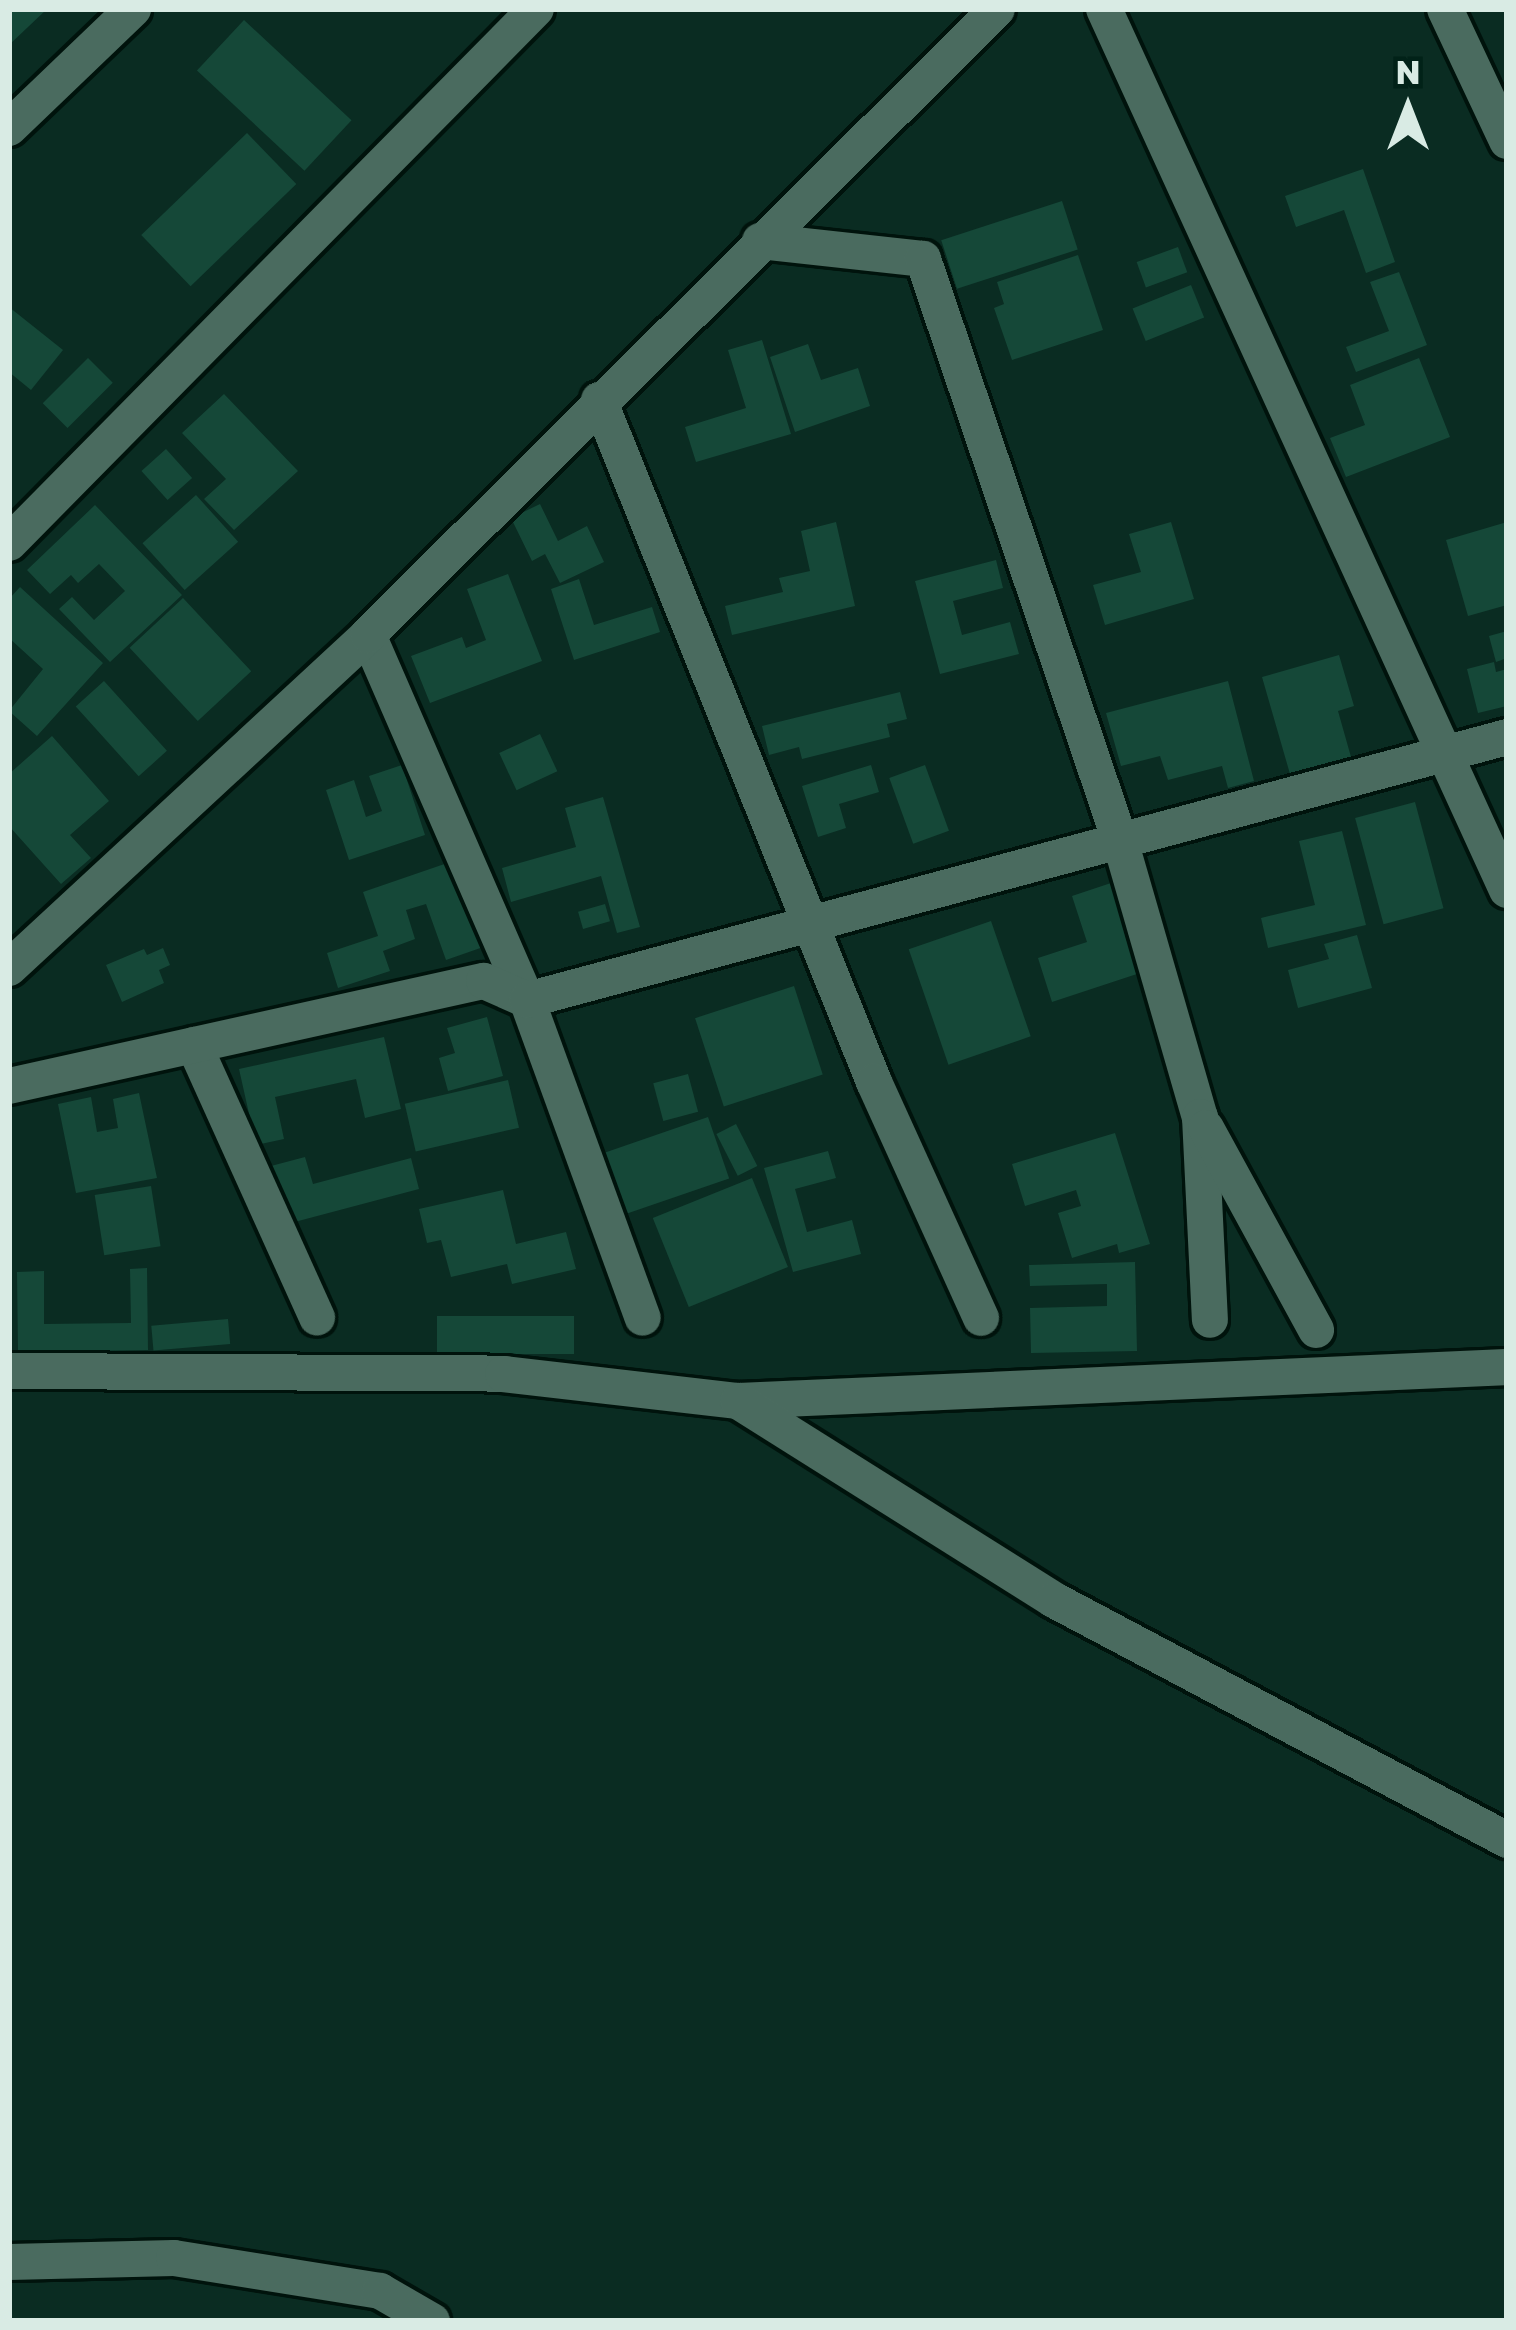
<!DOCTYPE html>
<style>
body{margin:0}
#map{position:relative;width:1516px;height:2330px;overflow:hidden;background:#0a2c22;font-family:"Golos Text",sans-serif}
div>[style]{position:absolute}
.building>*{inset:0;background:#154838;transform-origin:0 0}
.roads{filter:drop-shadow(3px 0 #00130c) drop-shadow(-3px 0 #00130c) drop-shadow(0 3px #00130c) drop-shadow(0 -3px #00130c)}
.street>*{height:36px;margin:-18px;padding:0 18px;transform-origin:18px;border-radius:18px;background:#4a6b5f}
span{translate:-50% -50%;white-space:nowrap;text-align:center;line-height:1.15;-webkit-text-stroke:9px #012218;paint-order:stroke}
.frame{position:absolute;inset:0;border:12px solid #d9ebe4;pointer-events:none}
.north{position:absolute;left:1348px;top:48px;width:120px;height:120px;-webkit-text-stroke:9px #012218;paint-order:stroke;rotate:0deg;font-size:33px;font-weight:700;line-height:48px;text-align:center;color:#d9ebe4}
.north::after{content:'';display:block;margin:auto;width:42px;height:54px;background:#d9ebe4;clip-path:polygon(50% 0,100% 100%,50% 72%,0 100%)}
</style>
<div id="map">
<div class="building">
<div style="clip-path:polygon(9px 9px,47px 9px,9px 45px)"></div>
<div style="left:244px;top:20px;width:147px;height:69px;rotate:43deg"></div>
<div style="left:247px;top:133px;width:71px;height:147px;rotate:46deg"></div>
<div style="clip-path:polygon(1363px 169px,1395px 262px,1366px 273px,1344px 210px,1296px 227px,1285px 196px)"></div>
<div style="left:1062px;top:201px;width:51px;height:127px;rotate:72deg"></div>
<div style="left:1178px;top:247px;width:27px;height:44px;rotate:70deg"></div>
<div style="clip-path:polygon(1078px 255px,1103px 330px,1012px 360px,994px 308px,1004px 304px,997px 282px)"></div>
<div style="clip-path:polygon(1399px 272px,1427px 345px,1356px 372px,1346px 347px,1389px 331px,1370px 282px)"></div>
<div style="left:1191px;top:285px;width:35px;height:63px;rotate:68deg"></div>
<div style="clip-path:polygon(9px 307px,63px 350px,31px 390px,9px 372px)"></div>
<div style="clip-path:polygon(762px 340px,791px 434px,696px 462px,685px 427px,746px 408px,728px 350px)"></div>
<div style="clip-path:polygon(808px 344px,821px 380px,858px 368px,870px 406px,795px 432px,770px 357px)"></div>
<div style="left:88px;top:358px;width:35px;height:64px;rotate:45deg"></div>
<div style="clip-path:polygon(1419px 358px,1450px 437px,1346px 477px,1330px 438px,1365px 425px,1350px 385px)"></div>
<div style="clip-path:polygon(224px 394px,298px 471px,234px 530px,204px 499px,226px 479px,182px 433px)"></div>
<div style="left:166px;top:449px;width:39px;height:33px;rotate:48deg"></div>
<div style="left:196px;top:495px;width:63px;height:72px;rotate:48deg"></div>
<div style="clip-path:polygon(540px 504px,558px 541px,587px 526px,604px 562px,560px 583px,545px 554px,532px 561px,511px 518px)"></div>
<div style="clip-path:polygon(95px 505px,182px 595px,110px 662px,59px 609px,72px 597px,94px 620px,125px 591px,99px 564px,78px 583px,71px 575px,50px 594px,27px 570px)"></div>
<div style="clip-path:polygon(836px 522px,855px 606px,732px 635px,725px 606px,783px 592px,779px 578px,810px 571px,801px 531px)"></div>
<div style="clip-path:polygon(1171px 522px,1194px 599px,1105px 625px,1093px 585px,1141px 572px,1129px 534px)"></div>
<div style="clip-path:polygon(1507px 522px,1507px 605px,1468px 616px,1446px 540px)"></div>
<div style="clip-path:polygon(996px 560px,1003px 588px,953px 601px,962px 635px,1010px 622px,1019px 654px,940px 674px,915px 581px)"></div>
<div style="clip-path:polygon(508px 574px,542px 661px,430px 703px,411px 656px,462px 637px,466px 648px,486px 640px,467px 589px)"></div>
<div style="clip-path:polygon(579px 579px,594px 625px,652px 607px,660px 632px,574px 660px,551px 589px)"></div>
<div style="clip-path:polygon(20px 587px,103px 663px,37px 736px,9px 711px,43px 669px,9px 638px,9px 599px)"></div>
<div style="left:183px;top:598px;width:100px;height:73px;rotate:47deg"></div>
<div style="clip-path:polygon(1507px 631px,1507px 658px,1496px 662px,1489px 636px)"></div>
<div style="clip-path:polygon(1339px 655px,1354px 706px,1338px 711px,1351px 757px,1290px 774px,1262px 677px)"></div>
<div style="clip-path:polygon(1494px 662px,1496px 672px,1507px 669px,1507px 706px,1478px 713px,1467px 669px)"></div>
<div style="left:104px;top:681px;width:94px;height:38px;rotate:48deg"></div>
<div style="clip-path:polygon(1228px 681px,1254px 781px,1228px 788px,1222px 766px,1168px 780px,1160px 756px,1121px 766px,1106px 713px)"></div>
<div style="clip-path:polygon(900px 692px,907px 719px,887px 724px,890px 737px,802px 759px,799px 747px,769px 755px,762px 726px)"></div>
<div style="left:540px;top:734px;width:41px;height:45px;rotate:65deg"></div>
<div style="clip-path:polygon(52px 736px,109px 801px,70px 835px,91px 858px,61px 884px,9px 826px,9px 774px)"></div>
<div style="clip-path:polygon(402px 765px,425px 835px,349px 860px,326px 790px,354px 780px,366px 817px,382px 811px,369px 776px)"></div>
<div style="clip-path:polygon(871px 765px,879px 792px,839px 804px,846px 828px,818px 837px,802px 786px)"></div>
<div style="left:925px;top:765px;width:70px;height:38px;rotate:70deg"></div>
<div style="clip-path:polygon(603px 797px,640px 927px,617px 933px,601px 876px,511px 902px,502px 868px,576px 847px,565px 808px)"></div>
<div style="left:1415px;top:802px;width:110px;height:62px;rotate:75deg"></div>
<div style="clip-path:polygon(1342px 831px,1366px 925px,1268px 948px,1261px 918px,1315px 905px,1299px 841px)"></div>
<div style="clip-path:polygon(459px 859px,489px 945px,446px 960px,426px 904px,406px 910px,415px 939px,383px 951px,390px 971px,338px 988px,327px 953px,378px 936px,363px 892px)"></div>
<div style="clip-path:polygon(1117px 881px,1146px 971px,1052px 1002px,1038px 958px,1087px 942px,1072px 896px)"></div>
<div style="left:605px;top:904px;width:18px;height:28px;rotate:74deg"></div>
<div style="left:991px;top:921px;width:122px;height:87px;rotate:71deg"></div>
<div style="clip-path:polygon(1357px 935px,1372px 988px,1298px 1008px,1288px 970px,1329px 959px,1324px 944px)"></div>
<div style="clip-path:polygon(163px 948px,170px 965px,159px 970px,164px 983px,122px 1002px,106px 965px,144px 949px,147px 955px)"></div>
<div style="left:794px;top:986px;width:93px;height:104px;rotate:72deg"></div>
<div style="clip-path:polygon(487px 1017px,503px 1076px,448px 1091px,439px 1058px,455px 1053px,447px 1028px)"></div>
<div style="clip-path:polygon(384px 1037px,401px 1109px,365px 1118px,356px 1079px,275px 1097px,284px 1139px,256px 1145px,239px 1069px)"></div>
<div style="left:688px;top:1074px;width:39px;height:36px;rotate:75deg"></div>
<div style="left:508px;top:1080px;width:49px;height:106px;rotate:77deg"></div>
<div style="clip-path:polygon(139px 1093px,157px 1178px,76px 1193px,58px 1104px,91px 1097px,97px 1132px,118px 1128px,113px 1099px)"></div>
<div style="left:708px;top:1117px;width:65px;height:111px;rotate:71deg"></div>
<div style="left:736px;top:1124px;width:47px;height:22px;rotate:63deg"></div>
<div style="clip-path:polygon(1115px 1133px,1150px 1244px,1119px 1253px,1117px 1244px,1072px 1258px,1058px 1213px,1081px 1206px,1076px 1190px,1025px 1206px,1012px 1164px)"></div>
<div style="clip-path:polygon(828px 1151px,836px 1178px,795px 1189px,807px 1232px,852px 1220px,861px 1254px,793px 1272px,764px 1168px)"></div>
<div style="clip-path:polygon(305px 1157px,313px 1184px,411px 1158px,419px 1189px,287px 1224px,271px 1166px)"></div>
<div style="left:752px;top:1178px;width:96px;height:107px;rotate:68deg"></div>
<div style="left:151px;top:1186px;width:61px;height:57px;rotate:81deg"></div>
<div style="clip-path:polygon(503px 1190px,516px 1244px,566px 1232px,576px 1269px,512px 1284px,507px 1264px,451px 1277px,441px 1240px,427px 1243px,419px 1209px)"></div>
<div style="clip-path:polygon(1135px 1262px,1137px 1351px,1031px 1353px,1030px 1308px,1107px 1306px,1107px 1284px,1030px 1286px,1029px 1265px)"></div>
<div style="clip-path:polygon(147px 1268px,148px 1350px,18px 1352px,17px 1272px,44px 1271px,44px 1324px,131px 1323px,130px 1269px)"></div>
<div style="left:574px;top:1316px;width:38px;height:137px;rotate:90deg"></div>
<div style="left:228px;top:1319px;width:25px;height:77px;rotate:85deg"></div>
</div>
<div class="roads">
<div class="street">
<div style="left:1104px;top:9px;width:969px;rotate:65.42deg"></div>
<div style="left:1445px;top:9px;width:146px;rotate:64.8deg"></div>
<div style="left:9px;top:128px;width:172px;rotate:-43.8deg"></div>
<div style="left:760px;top:241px;width:164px;rotate:6.3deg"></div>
<div style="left:923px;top:259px;width:618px;rotate:71.3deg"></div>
<div style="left:1121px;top:844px;width:284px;rotate:73.9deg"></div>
<div style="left:1200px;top:1117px;width:203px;rotate:87.2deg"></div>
<div style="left:599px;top:400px;width:735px;rotate:68.04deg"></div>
<div style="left:874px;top:1082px;width:259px;rotate:65.6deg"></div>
<div style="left:9px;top:543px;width:750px;rotate:-45.38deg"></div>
<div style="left:368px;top:635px;width:398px;rotate:66.5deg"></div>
<div style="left:527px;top:1000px;width:338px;rotate:70deg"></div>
<div style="left:9px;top:968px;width:490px;rotate:-42.8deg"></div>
<div style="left:368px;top:635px;width:887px;rotate:-44.86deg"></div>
<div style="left:194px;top:1045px;width:299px;rotate:65.7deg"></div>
<div style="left:9px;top:1086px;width:486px;rotate:-12.5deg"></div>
<div style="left:484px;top:981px;width:47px;rotate:23.8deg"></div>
<div style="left:527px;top:1000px;width:1015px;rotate:-15.02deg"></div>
<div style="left:1206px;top:1128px;width:230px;rotate:61.4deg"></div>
<div style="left:9px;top:1371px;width:494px;rotate:0.3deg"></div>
<div style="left:503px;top:1374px;width:237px;rotate:6.6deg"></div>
<div style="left:738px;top:1401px;width:770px;rotate:-2.53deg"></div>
<div style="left:738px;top:1401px;width:373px;rotate:32.2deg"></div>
<div style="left:1054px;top:1600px;width:513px;rotate:27.91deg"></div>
<div style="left:9px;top:2262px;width:165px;rotate:-1.4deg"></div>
<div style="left:174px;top:2258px;width:209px;rotate:9.1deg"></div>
<div style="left:380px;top:2291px;width:60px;rotate:30deg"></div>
</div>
</div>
<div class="frame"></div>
<div class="north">N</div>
</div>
